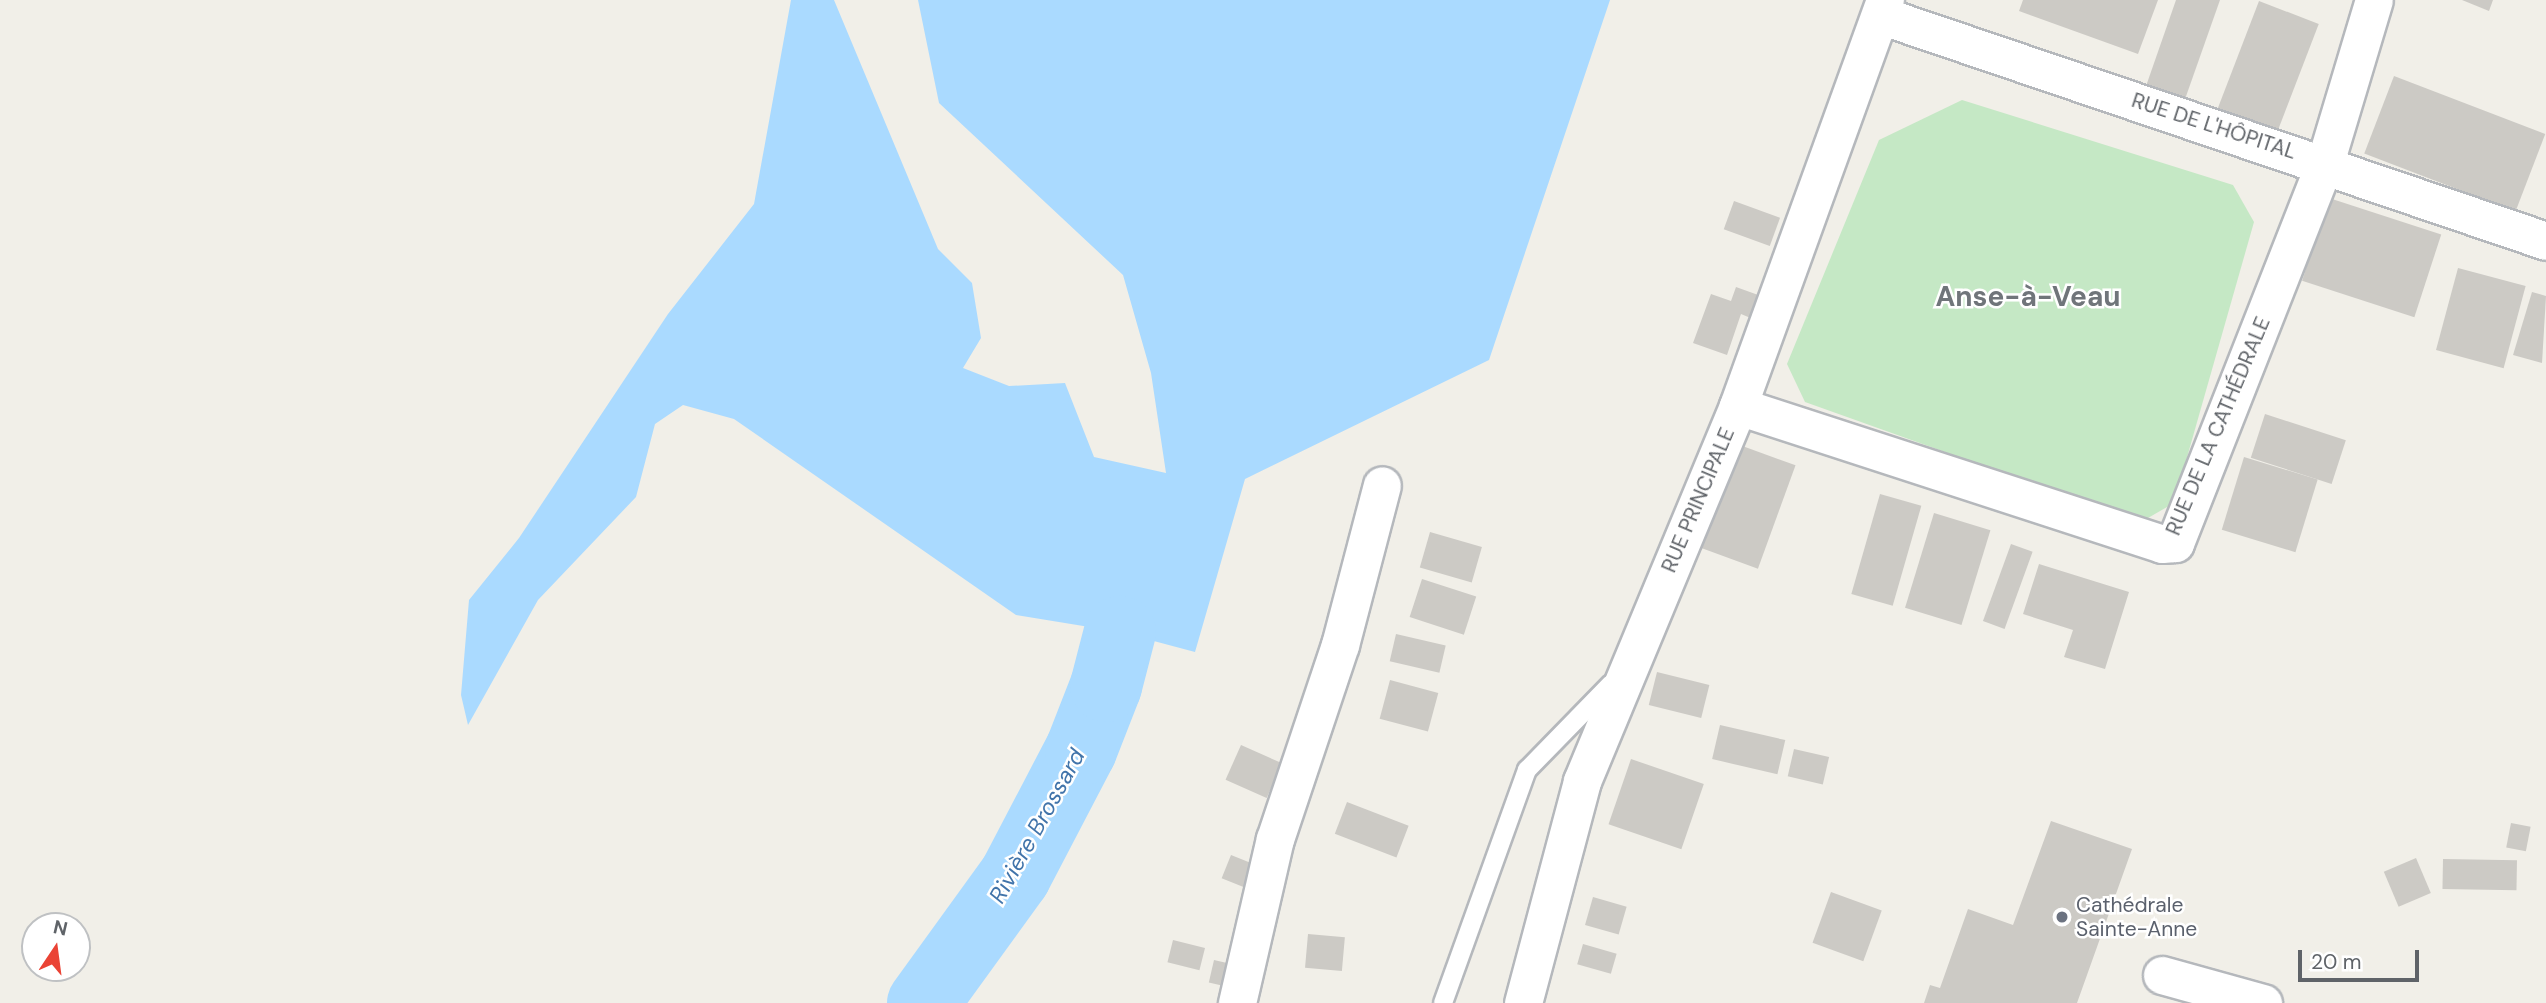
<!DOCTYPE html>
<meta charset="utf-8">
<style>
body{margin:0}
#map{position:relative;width:2546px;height:1003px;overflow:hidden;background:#f1efe8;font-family:"DM Sans",sans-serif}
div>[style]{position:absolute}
.green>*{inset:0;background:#c5e8c5}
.water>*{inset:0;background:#aadaff}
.river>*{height:72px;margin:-36px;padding:0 36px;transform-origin:36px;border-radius:36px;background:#aadaff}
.building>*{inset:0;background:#cccac5;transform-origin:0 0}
.roads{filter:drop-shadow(2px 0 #b5b8bc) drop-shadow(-2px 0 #b5b8bc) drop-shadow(0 2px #b5b8bc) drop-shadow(0 -2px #b5b8bc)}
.service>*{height:18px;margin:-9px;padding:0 9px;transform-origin:9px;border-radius:9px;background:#fff}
.minor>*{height:37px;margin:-18.5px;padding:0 18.5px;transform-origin:18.5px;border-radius:18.5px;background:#fff}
.dots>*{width:19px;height:19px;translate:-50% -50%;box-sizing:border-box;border:4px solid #fff;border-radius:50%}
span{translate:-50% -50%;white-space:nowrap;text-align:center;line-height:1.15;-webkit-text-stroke:5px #fff;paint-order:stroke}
.street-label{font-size:21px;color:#5f6368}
.worship-label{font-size:21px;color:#5b616d}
.left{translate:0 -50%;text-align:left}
.water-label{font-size:23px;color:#4174aa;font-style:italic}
.district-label{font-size:28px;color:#70757a;font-weight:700}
.north{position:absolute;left:21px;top:912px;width:70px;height:70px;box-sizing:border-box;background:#fff;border:2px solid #bfc1c3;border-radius:50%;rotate:13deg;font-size:19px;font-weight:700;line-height:28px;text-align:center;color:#5f6368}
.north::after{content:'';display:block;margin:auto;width:24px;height:32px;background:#ea4335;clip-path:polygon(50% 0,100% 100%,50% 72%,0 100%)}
.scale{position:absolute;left:2298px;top:950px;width:121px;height:32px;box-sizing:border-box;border:4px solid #5f6368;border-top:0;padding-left:9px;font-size:21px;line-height:24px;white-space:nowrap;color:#5f6368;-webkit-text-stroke:5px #fff;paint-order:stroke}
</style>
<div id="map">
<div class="green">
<div style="clip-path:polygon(1962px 100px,2233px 185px,2254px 222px,2174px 503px,2141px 522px,1805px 402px,1787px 364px,1879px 140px)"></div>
</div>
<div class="water">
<div style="clip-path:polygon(791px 0,834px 0,938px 249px,972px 283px,981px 338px,963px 368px,1009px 386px,1065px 383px,1094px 457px,1166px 473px,1151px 373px,1123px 275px,939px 103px,918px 0,1610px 0,1489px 360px,1245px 479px,1195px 652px,1120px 632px,1016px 615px,734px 419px,683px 405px,655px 424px,636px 497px,538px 600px,468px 725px,461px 695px,469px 600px,519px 538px,668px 314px,754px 204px)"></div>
</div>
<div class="river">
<div style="left:923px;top:1003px;width:157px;rotate:-54.1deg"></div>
<div style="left:1015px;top:876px;width:142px;rotate:-62.4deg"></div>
<div style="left:1081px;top:750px;width:69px;rotate:-68.7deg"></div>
<div style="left:1106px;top:686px;width:56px;rotate:-75.5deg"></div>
</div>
<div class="building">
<div style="clip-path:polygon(2023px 0,2158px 0,2138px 54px,2019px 11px)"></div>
<div style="clip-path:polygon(2176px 0,2220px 0,2184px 102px,2145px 89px)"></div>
<div style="clip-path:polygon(2462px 0,2493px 0,2489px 11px)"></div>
<div style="left:2259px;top:1px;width:64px;height:116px;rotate:21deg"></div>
<div style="left:2394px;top:76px;width:162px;height:83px;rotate:21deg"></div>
<div style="left:2329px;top:198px;width:118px;height:87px;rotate:18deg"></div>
<div style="left:1734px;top:201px;width:49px;height:30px;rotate:20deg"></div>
<div style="left:2458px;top:268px;width:70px;height:85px;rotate:15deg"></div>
<div style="clip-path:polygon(1736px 287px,1761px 296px,1753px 319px,1741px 314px,1727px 355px,1693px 343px,1711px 294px,1731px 301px)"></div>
<div style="clip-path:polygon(2532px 292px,2546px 296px,2542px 363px,2513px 355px)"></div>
<div style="left:2265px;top:414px;width:85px;height:46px;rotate:18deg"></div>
<div style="left:1726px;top:440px;width:74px;height:110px;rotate:20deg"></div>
<div style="left:2244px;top:457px;width:77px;height:76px;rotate:17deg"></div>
<div style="left:1880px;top:494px;width:43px;height:104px;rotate:16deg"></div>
<div style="left:1934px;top:513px;width:59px;height:99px;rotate:17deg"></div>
<div style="left:1430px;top:532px;width:54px;height:37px;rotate:16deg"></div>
<div style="left:2011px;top:544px;width:23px;height:82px;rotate:20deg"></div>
<div style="clip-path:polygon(2039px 564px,2129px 592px,2105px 669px,2064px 657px,2073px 630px,2023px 614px)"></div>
<div style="left:1422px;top:579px;width:57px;height:40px;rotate:18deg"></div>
<div style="left:1396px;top:634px;width:51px;height:28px;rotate:13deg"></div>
<div style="left:1657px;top:672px;width:54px;height:34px;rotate:14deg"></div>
<div style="left:1390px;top:680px;width:50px;height:40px;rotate:15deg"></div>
<div style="left:1720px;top:725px;width:67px;height:35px;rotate:13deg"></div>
<div style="left:1241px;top:745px;width:45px;height:38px;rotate:24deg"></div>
<div style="left:1794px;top:749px;width:36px;height:28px;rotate:13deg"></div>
<div style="left:1631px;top:759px;width:77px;height:69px;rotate:19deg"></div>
<div style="left:1347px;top:802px;width:66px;height:34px;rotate:21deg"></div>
<div style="clip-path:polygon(2051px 821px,2132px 849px,2077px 1003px,1924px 1003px,1930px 985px,1940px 988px,1968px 909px,2013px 925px)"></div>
<div style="left:2511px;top:823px;width:20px;height:25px;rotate:11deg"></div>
<div style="left:1231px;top:855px;width:37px;height:25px;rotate:22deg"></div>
<div style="left:2416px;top:858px;width:38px;height:35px;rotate:67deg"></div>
<div style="left:2443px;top:859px;width:74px;height:30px;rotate:1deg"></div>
<div style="left:1831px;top:892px;width:54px;height:54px;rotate:20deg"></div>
<div style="left:1593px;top:897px;width:35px;height:29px;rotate:16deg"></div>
<div style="left:1308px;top:934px;width:37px;height:34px;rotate:5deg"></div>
<div style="left:1173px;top:940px;width:33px;height:23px;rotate:14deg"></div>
<div style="left:1583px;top:944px;width:35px;height:21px;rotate:16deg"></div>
<div style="left:1214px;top:960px;width:41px;height:23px;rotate:13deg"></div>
</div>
<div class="roads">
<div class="service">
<div style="left:1443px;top:1003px;width:248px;rotate:-70.2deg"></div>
<div style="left:1527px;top:770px;width:120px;rotate:-45.7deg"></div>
</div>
<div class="minor">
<div style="left:1880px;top:15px;width:703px;rotate:18.74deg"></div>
<div style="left:1738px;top:406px;width:446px;rotate:18deg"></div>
<div style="left:2162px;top:544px;width:13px;rotate:-4deg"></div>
<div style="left:2175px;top:543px;width:409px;rotate:-68.5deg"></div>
<div style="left:2325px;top:163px;width:170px;rotate:-73.3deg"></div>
<div style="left:2162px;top:975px;width:105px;rotate:15.5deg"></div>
<div style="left:1237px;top:1003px;width:168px;rotate:-77deg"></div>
<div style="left:1275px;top:839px;width:205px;rotate:-71.5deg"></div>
<div style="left:1340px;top:645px;width:165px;rotate:-75.3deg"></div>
<div style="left:1523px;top:1003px;width:230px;rotate:-75.1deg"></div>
<div style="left:1582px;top:781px;width:406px;rotate:-67.4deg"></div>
<div style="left:1738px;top:406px;width:432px;rotate:-70.1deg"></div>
</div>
</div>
<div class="dots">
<div style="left:2062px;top:917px;background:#6b7280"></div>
</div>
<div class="street-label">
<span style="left:2214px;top:126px;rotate:18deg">RUE DE L'HÔPITAL</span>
<span style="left:2218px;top:426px;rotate:-67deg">RUE DE LA CATHÉDRALE</span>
<span style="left:1698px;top:500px;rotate:-67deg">RUE PRINCIPALE</span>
</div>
<div class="worship-label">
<span class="left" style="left:2076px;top:917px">Cathédrale<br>Sainte-Anne</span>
</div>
<div class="water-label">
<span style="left:1037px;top:826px;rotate:-61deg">Rivière Brossard</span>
</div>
<div class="district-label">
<span style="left:2028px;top:297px">Anse-à-Veau</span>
</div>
<div class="north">N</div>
<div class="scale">20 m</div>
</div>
